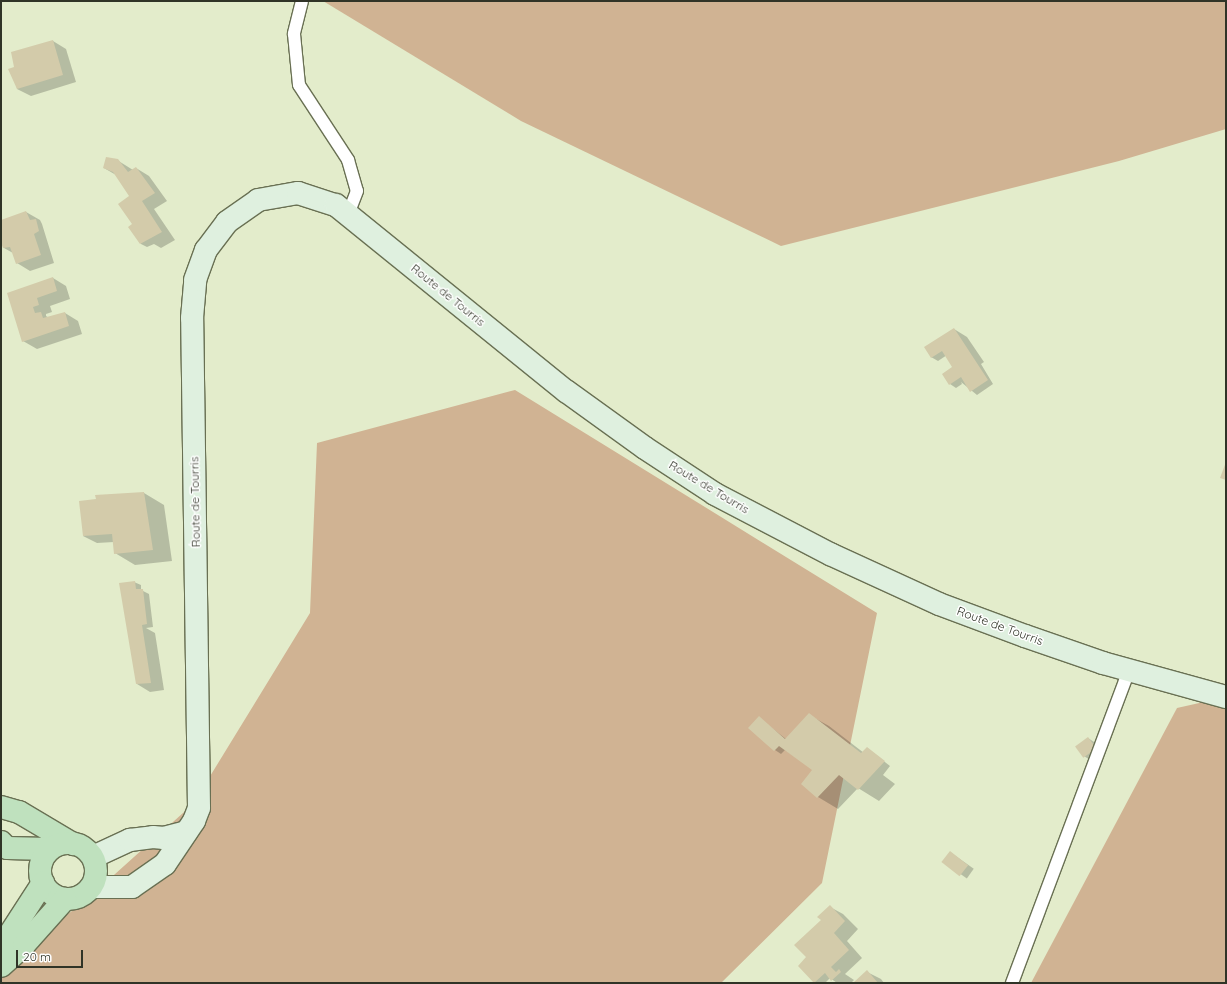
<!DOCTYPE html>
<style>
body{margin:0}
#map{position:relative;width:1227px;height:984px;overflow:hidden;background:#e3eccb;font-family:Quicksand,sans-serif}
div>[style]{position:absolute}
.green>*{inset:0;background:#d0b393}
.shadow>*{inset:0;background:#0003;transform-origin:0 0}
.building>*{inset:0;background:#d3cbaa;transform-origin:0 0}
.roads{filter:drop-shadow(1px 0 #697053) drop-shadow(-1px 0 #697053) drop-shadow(0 1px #697053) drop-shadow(0 -1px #697053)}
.lane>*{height:12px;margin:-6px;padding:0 6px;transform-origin:6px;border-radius:6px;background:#fff}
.secondary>*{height:22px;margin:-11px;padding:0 11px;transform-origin:11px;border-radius:11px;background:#dff0df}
.primary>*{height:22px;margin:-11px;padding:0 11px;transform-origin:11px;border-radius:11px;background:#bfe1be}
.primary>.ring{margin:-11px;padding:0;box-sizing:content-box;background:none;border:22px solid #bfe1be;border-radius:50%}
span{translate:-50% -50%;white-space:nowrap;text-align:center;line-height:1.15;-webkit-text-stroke:3px #fff;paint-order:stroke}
.street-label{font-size:12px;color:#303427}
.frame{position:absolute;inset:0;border:2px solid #303427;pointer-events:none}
.scale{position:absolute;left:16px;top:950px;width:67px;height:18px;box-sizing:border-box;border:2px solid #303427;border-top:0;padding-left:5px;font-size:12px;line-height:14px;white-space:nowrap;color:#303427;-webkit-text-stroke:3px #fff;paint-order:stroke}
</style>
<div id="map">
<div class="green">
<div style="clip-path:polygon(323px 1px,1226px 1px,1226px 129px,1119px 161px,781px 246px,521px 121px)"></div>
<div style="clip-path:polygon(515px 390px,877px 613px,822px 883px,721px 983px,1px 983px,1px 965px,85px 901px,193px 804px,310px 613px,317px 443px)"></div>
<div style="clip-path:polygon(1226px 697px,1226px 983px,1031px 983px,1177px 708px)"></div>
</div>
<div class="shadow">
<div style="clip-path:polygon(53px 41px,66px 49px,76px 82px,31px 96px,17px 89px,15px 68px)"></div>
<div style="clip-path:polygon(117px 160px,133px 170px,136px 168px,149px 176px,167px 201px,154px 209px,175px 240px,161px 248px,154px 244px,147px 247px,141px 244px,134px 224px,130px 196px,116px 175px,104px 168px)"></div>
<div style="clip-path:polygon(26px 212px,40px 220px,42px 224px,54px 263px,30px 271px,17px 263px,13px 253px,4px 248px,1px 239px,1px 221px)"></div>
<div style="clip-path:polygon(53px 278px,66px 286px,70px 299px,50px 306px,52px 312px,46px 314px,46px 316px,49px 318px,65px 313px,78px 321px,82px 334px,37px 349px,23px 341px,8px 294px)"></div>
<div style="clip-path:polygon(954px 329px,967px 337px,984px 362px,981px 364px,993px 384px,977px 395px,961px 382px,962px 384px,956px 388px,950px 384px,954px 367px,947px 355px,938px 361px,931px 357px)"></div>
<div style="clip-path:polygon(144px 493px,164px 505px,172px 561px,135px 565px,115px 553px,114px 542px,97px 543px,83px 536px)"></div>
<div style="clip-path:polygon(134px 582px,141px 585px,141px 590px,149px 594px,153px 627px,146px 628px,155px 633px,164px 690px,150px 692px,137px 684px)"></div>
<div style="clip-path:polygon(809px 715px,829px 726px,864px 753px,867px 748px,890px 766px,883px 775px,895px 784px,879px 801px,858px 788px,838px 809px,818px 797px,813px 769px,785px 750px,781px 754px,775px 750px,759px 718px,786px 739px)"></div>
<div style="clip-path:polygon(1088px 738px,1094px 742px,1101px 752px,1090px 760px,1084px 756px)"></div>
<div style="left:950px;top:852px;width:29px;height:12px;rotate:35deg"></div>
<div style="clip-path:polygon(830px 907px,843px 914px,858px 929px,847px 941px,862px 958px,845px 974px,854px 980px,851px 983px,837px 983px,830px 978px,825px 983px,815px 983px,800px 966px,807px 957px,822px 920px)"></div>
<div style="clip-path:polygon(867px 972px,881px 979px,884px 983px,854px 983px)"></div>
</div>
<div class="building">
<div style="clip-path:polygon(53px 40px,63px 75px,17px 89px,8px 69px,14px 67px,11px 52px)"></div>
<div style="clip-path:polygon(106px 157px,118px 159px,128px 172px,136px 167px,155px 193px,142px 201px,162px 232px,140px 244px,128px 227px,132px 224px,118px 204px,129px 196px,113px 172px,103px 168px)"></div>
<div style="clip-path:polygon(26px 211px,30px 220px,36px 219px,39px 231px,34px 234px,41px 255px,16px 264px,10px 247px,3px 248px,1px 243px,1px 220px)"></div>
<div style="clip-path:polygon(53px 277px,57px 291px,37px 298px,39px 305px,33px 307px,35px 313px,41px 312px,43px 318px,65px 312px,69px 326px,22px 342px,7px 293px)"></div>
<div style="clip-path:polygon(954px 328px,988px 380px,970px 392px,961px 377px,949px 385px,942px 374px,952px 367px,942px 351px,931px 358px,924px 347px)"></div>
<div style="clip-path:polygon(1226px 462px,1226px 480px,1220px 478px)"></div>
<div style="clip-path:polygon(144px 492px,153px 550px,114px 554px,112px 534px,83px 536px,79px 501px,96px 499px,95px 495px)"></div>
<div style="clip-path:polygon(135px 581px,136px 589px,143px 589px,147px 624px,142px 625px,151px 683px,136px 684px,119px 583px)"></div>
<div style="clip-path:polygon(809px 713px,861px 753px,867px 747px,885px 761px,858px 790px,839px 775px,817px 798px,801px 784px,812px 770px,779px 746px,774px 751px,748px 728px,759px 716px,785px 739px)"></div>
<div style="left:1088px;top:737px;width:14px;height:16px;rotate:54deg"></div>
<div style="left:950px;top:851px;width:23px;height:14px;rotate:38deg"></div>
<div style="clip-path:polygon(830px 905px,845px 921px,834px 933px,849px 950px,831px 967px,836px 972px,839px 969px,841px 972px,831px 981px,825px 973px,814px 983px,798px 966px,806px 957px,794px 945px,821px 920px,817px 917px)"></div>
<div style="clip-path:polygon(867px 970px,878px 983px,853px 983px)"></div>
</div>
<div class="roads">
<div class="lane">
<div style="left:302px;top:1px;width:34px;rotate:104deg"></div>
<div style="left:294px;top:34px;width:51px;rotate:84.4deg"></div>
<div style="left:299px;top:85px;width:90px;rotate:56.8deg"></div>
<div style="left:348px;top:160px;width:32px;rotate:74deg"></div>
<div style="left:357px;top:191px;width:25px;rotate:111deg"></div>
<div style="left:1012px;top:983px;width:334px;rotate:-69.5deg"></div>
</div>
<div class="secondary">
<div style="left:93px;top:857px;width:41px;rotate:-24.7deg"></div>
<div style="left:130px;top:840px;width:23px;rotate:-7deg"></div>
<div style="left:153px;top:837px;width:11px;rotate:5deg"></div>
<div style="left:164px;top:838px;width:23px;rotate:-15deg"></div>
<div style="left:92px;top:887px;width:40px"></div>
<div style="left:132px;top:887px;width:40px;rotate:-34.9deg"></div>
<div style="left:165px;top:864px;width:52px;rotate:-56deg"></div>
<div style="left:194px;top:821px;width:14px;rotate:-69deg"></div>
<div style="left:199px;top:808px;width:490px;rotate:-90.8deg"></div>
<div style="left:192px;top:318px;width:38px;rotate:-85deg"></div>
<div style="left:195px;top:280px;width:32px;rotate:-70deg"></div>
<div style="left:206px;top:250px;width:35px;rotate:-53deg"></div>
<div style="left:227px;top:222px;width:38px;rotate:-35deg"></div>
<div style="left:258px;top:200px;width:41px;rotate:-9.9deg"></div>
<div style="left:298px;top:193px;width:40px;rotate:18deg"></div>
<div style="left:336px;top:205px;width:296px;rotate:39deg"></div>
<div style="left:566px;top:391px;width:97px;rotate:35.8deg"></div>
<div style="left:645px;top:448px;width:84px;rotate:33.3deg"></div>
<div style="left:715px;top:494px;width:130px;rotate:27.6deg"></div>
<div style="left:830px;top:554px;width:120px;rotate:24.6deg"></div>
<div style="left:939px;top:604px;width:92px;rotate:20.4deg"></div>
<div style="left:1025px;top:636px;width:83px;rotate:19.1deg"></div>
<div style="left:1103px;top:663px;width:128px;rotate:15.5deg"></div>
</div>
<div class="primary">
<div style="left:1px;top:807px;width:19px;rotate:16deg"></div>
<div style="left:19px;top:812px;width:63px;rotate:30.7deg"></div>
<div style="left:1px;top:842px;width:8px;rotate:45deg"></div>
<div style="left:7px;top:848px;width:43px;rotate:1.3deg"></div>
<div class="ring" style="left:40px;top:843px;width:34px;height:34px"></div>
<div style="left:1px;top:952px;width:9px;rotate:-72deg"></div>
<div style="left:4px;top:943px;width:72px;rotate:-57deg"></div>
<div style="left:1px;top:966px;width:31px;rotate:-42deg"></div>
<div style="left:24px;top:945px;width:62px;rotate:-48.3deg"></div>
</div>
</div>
<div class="street-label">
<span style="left:448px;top:295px;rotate:39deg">Route de Tourris</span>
<span style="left:709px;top:487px;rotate:31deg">Route de Tourris</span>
<span style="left:195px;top:502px;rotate:-91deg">Route de Tourris</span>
<span style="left:1000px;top:626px;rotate:20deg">Route de Tourris</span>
</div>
<div class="frame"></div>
<div class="scale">20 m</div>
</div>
